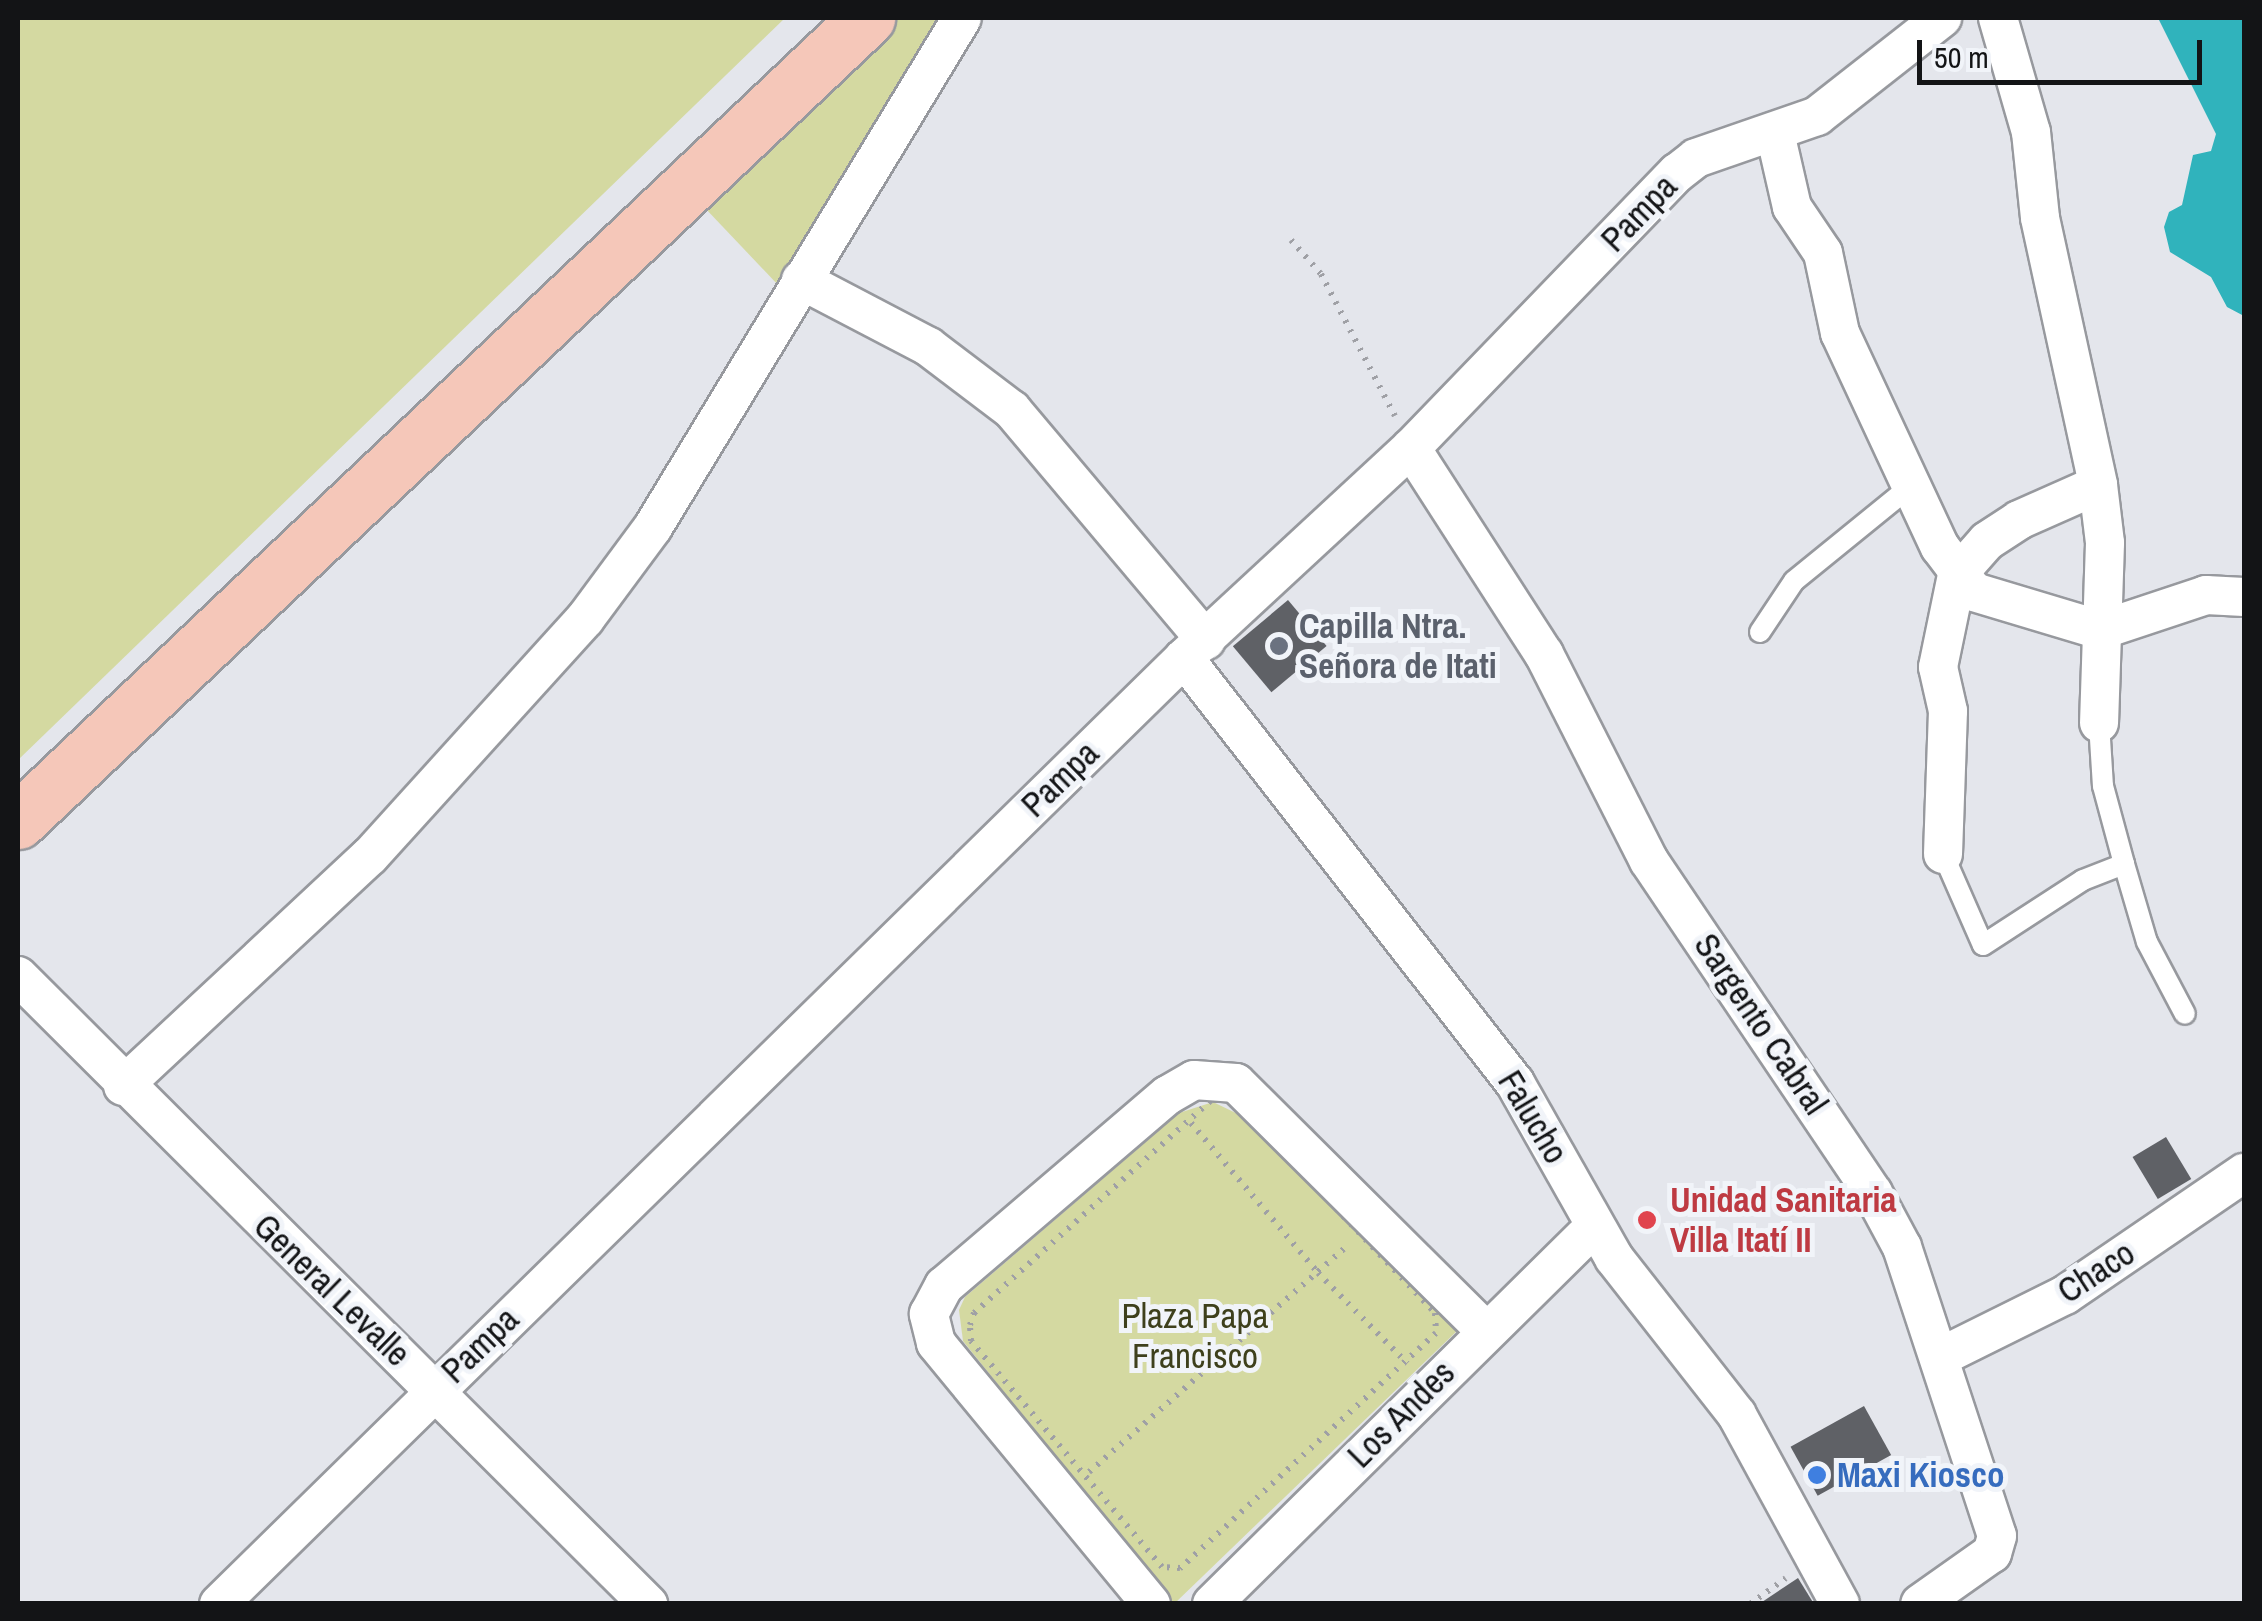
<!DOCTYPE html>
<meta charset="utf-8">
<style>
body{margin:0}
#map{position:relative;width:2262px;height:1621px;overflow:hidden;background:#e4e6ec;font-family:"Archivo Narrow",sans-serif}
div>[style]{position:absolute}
.green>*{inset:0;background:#d4d9a1}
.water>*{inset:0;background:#30b3bc}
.building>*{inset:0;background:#5f6166;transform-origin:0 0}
.path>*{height:6px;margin-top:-3px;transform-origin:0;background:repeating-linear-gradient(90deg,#9fa0a5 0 2.5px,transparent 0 10.5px)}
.roads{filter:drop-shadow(2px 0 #97999e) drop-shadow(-2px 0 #97999e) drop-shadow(0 2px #97999e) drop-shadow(0 -2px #97999e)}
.service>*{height:20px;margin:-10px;padding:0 10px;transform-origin:10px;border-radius:10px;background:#fff}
.minor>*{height:38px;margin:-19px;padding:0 19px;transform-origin:19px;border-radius:19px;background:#fff}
.primary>*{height:55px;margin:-27.5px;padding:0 27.5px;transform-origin:27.5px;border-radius:27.5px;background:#f5c7b9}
.dots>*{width:28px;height:28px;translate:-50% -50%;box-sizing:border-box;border:5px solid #f1f4f9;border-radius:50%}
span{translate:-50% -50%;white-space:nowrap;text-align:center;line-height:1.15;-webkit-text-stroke:10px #f1f4f9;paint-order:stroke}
.street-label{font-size:35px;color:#131416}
.worship-label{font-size:35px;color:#5b616d;font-weight:700}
.left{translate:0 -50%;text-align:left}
.health-label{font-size:35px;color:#be3a42;font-weight:700}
.park-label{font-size:35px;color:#3e401c}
.shop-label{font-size:35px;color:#366cbe;font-weight:700}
.frame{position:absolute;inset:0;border:20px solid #131416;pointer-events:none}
.scale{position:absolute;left:1917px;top:40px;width:285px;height:45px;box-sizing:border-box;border:5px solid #131416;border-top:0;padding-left:12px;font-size:30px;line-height:35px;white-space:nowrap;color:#131416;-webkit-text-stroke:8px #f1f4f9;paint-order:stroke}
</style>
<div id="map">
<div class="green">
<div style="clip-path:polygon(18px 18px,785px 18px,18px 760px)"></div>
<div style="clip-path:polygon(878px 18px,937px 18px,779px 286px,704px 207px)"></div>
<div style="clip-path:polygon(1213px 1102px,1242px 1116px,1458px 1330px,1174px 1604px,963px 1341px,959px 1310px,965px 1297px,1179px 1113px)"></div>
</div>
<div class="water">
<div style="clip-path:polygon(2158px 18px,2244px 18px,2244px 316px,2227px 307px,2211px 277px,2170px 252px,2164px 227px,2169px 212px,2182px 205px,2193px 155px,2211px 151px,2216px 134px)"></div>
</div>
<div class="building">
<div style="left:1288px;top:600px;width:60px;height:72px;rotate:50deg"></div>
<div style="left:2166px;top:1137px;width:49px;height:39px;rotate:59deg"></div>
<div style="left:1864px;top:1406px;width:56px;height:84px;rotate:61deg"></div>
<div style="clip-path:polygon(1798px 1578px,1814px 1604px,1759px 1604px)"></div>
</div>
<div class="path">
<div style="left:1291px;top:240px;width:45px;rotate:48.6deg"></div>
<div style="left:1321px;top:274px;width:160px;rotate:62.5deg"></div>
<div style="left:1218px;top:1094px;width:19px;rotate:25deg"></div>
<div style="left:1235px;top:1102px;width:291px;rotate:46.5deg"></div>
<div style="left:1435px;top:1313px;width:20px;rotate:87deg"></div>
<div style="left:1436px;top:1333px;width:348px;rotate:137.4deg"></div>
<div style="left:1180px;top:1568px;width:18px;rotate:-177deg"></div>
<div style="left:1162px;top:1567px;width:296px;rotate:-130.2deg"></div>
<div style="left:971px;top:1341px;width:16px;rotate:-94deg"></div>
<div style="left:970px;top:1325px;width:13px;rotate:-72deg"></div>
<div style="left:974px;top:1313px;width:328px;rotate:-41.9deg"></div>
<div style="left:1191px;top:1123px;width:197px;rotate:49.7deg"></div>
<div style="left:1318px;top:1273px;width:127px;rotate:45.3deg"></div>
<div style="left:1089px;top:1472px;width:343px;rotate:-41.2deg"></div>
<div style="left:1750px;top:1604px;width:44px;rotate:-35.8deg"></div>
</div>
<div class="roads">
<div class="service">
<div style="left:1760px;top:632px;width:61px;rotate:-56.3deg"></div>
<div style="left:1794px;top:581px;width:151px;rotate:-39.1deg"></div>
<div style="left:2099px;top:723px;width:63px;rotate:86.4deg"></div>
<div style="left:2103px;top:786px;width:81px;rotate:74.9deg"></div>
<div style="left:2124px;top:864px;width:81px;rotate:73.6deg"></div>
<div style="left:2147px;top:942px;width:81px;rotate:62.2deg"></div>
<div style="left:1943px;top:854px;width:99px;rotate:66.3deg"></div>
<div style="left:1983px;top:945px;width:119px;rotate:-33deg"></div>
<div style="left:2083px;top:880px;width:44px;rotate:-21.3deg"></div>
</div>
<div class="minor">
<div style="left:1998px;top:18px;width:119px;rotate:73.9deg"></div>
<div style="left:2031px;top:132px;width:86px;rotate:84deg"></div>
<div style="left:2040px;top:218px;width:273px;rotate:77.7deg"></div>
<div style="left:2098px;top:485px;width:58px;rotate:83.1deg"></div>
<div style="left:2105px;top:543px;width:180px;rotate:91.9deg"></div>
<div style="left:1775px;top:133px;width:76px;rotate:77.1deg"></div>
<div style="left:1792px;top:207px;width:55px;rotate:56deg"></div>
<div style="left:1823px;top:253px;width:82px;rotate:78deg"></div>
<div style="left:1840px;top:333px;width:236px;rotate:65deg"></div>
<div style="left:1940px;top:547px;width:56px;rotate:52.9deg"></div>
<div style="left:1974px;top:592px;width:133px;rotate:16.7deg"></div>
<div style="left:2101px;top:630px;width:111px;rotate:-18.4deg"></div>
<div style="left:2206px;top:595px;width:38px;rotate:3deg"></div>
<div style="left:801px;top:280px;width:144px;rotate:27.6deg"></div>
<div style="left:929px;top:347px;width:104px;rotate:37.2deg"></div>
<div style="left:1012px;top:410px;width:301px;rotate:49.9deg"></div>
<div style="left:1411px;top:448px;width:245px;rotate:57.2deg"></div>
<div style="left:1544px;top:654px;width:232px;rotate:63.1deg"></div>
<div style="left:1649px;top:861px;width:400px;rotate:56deg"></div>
<div style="left:1873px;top:1193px;width:61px;rotate:61.8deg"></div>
<div style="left:1902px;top:1247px;width:304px;rotate:71.8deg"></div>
<div style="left:1997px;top:1536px;width:18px;rotate:106deg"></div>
<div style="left:1992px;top:1553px;width:88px;rotate:144.7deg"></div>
<div style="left:1184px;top:658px;width:539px;rotate:52.09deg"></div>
<div style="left:1515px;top:1083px;width:201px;rotate:60.5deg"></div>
<div style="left:1614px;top:1258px;width:199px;rotate:51.9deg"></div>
<div style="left:1737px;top:1415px;width:215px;rotate:61.4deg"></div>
<div style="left:1943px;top:854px;width:143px;rotate:-88deg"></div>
<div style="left:1948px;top:711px;width:45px;rotate:-102.8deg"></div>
<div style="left:1938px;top:667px;width:94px;rotate:-78.3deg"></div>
<div style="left:1957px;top:575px;width:45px;rotate:-48.6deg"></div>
<div style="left:1987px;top:541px;width:38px;rotate:-33deg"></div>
<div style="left:2019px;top:520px;width:86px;rotate:-23.9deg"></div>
<div style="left:18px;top:976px;width:890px;rotate:44.91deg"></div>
<div style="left:123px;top:1086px;width:338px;rotate:-43deg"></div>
<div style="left:370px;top:856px;width:320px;rotate:-47.8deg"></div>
<div style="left:585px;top:619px;width:114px;rotate:-53.5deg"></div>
<div style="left:653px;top:527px;width:595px;rotate:-58.74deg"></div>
<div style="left:1940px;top:1357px;width:140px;rotate:-26.4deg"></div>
<div style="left:2065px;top:1295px;width:217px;rotate:-34.3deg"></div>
<div style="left:219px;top:1604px;width:1351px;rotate:-44.43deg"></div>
<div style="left:1184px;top:658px;width:309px;rotate:-42.8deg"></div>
<div style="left:1411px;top:448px;width:383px;rotate:-46deg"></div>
<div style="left:1677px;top:173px;width:24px;rotate:-38deg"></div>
<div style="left:1696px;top:158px;width:128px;rotate:-19.1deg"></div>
<div style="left:1817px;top:116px;width:159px;rotate:-38.1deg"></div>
<div style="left:1151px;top:1604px;width:338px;rotate:-129.5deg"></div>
<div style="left:936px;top:1343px;width:30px;rotate:-104deg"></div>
<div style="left:929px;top:1314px;width:32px;rotate:-62deg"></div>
<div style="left:944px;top:1286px;width:294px;rotate:-40.5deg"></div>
<div style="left:1168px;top:1095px;width:30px;rotate:-30deg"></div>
<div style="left:1194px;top:1080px;width:42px;rotate:4.1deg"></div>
<div style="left:1236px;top:1083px;width:351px;rotate:44.8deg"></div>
<div style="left:1212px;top:1604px;width:537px;rotate:-44.62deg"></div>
</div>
<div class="primary">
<div style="left:18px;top:821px;width:1169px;rotate:-43.41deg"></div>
</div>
</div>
<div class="dots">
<div style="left:1279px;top:646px;background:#6b7280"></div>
<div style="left:1647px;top:1220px;background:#e0444e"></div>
<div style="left:1817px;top:1475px;background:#3f7fe0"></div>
</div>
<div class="street-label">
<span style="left:1639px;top:213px;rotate:-46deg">Pampa</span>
<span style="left:1060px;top:779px;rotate:-44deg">Pampa</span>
<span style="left:1761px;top:1024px;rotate:56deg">Sargento Cabral</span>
<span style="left:1533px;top:1117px;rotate:59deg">Falucho</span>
<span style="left:2096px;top:1272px;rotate:-33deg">Chaco</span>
<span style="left:332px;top:1290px;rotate:44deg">General Levalle</span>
<span style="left:480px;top:1345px;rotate:-44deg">Pampa</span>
<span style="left:1401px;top:1414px;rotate:-45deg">Los Andes</span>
</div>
<div class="worship-label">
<span class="left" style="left:1299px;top:646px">Capilla Ntra.<br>Señora de Itati</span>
</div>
<div class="health-label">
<span class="left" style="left:1670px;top:1220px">Unidad Sanitaria<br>Villa Itatí II</span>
</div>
<div class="park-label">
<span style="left:1195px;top:1336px">Plaza Papa<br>Francisco</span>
</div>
<div class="shop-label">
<span class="left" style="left:1837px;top:1475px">Maxi Kiosco</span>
</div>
<div class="frame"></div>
<div class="scale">50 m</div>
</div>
